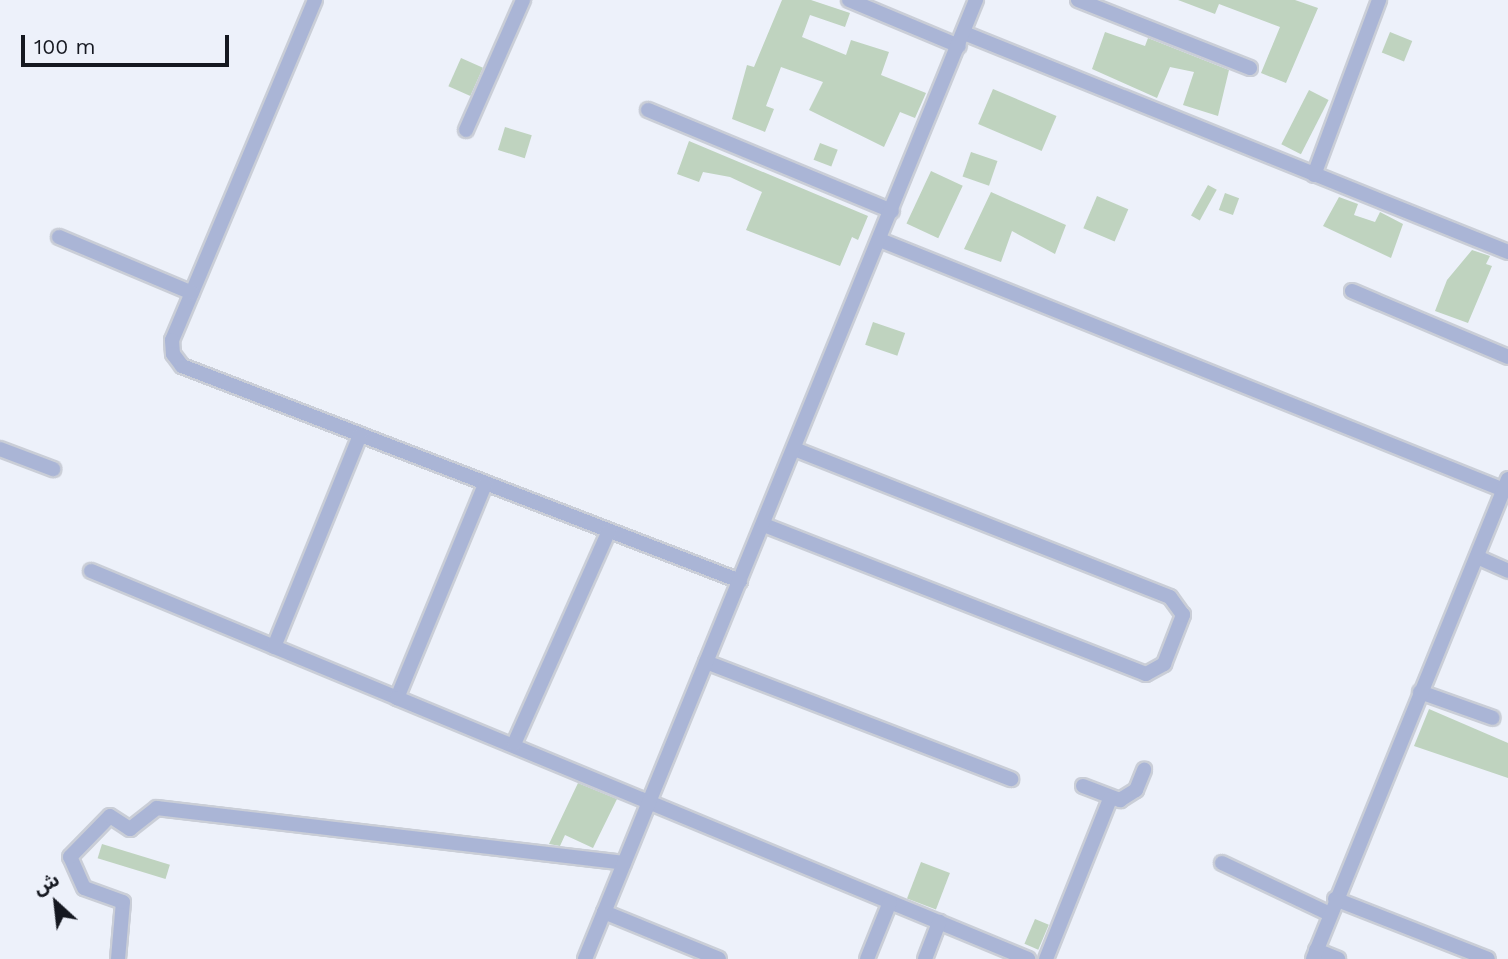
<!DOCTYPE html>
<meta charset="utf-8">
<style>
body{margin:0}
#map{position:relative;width:1508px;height:959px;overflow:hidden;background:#edf1fa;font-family:"Work Sans","Noto Sans Arabic",sans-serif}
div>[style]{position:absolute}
.building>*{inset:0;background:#bfd3bf;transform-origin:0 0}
.roads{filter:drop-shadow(2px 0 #caced7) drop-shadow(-2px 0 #caced7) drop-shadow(0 2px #caced7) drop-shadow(0 -2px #caced7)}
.minor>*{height:14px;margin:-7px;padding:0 7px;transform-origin:7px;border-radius:7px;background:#aab5d6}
span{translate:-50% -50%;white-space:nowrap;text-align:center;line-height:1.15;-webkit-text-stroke:6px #edf1fa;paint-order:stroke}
.north{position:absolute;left:21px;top:868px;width:70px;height:70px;-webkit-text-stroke:5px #edf1fa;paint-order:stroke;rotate:333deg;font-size:19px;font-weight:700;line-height:28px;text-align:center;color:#151820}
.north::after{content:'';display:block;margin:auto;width:24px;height:32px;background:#151820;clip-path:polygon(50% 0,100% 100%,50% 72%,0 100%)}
.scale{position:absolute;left:21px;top:35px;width:208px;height:32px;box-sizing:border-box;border:4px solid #151820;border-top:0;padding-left:9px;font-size:21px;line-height:24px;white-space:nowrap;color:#151820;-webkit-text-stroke:5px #edf1fa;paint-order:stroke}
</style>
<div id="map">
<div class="building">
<div style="clip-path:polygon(782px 0,811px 0,850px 13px,845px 27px,810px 15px,802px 37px,846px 55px,851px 40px,889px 52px,881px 75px,926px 93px,915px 118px,900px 112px,884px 147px,809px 110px,823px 82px,781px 67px,766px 106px,774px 109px,765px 132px,732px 119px,747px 65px,754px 67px)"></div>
<div style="clip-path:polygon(1178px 0,1295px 0,1318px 8px,1286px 83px,1261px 73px,1280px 27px,1219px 4px,1215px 14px)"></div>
<div style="clip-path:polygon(1105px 32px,1145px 46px,1148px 38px,1229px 70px,1218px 116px,1183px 105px,1194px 72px,1170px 67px,1157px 98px,1092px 69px)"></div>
<div style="left:1390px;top:32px;width:24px;height:22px;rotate:22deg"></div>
<div style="left:461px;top:58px;width:24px;height:31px;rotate:24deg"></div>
<div style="left:993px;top:89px;width:69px;height:38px;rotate:23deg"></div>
<div style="left:1309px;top:90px;width:22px;height:61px;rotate:27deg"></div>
<div style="left:505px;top:127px;width:28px;height:24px;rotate:17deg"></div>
<div style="clip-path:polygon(689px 141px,868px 216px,858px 240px,852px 237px,840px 266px,746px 230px,762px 192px,730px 177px,703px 172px,699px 182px,677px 174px)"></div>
<div style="left:820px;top:143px;width:19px;height:18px;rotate:21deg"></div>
<div style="left:971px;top:152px;width:28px;height:26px;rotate:19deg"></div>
<div style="left:931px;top:171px;width:35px;height:58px;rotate:25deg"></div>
<div style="left:1208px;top:185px;width:10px;height:35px;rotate:29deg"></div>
<div style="clip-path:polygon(991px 192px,1066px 225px,1055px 254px,1012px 231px,1001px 262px,964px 249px)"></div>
<div style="left:1225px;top:193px;width:15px;height:18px;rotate:20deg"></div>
<div style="left:1097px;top:196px;width:34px;height:35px;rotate:23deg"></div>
<div style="clip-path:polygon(1339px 197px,1358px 204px,1354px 215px,1375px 222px,1380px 212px,1403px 224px,1391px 258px,1323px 226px)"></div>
<div style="clip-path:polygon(1472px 250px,1490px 256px,1486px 264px,1492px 266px,1468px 323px,1435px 311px,1447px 280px)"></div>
<div style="left:873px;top:322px;width:34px;height:24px;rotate:19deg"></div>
<div style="clip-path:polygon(1429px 709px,1508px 743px,1508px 778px,1414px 746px)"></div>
<div style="clip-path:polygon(578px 783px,617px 799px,593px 848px,565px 835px,560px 846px,549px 844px)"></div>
<div style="left:102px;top:844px;width:71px;height:15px;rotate:17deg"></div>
<div style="left:921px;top:862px;width:31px;height:39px;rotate:21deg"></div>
<div style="left:1035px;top:919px;width:15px;height:27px;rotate:23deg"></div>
</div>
<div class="roads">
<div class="minor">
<div style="left:315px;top:0;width:369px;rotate:112.8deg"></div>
<div style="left:172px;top:340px;width:14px;rotate:86deg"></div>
<div style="left:173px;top:354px;width:15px;rotate:53deg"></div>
<div style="left:182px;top:366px;width:598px;rotate:21.07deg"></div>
<div style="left:849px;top:0;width:119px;rotate:22.7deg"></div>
<div style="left:1078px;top:0;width:185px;rotate:21.6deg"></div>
<div style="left:964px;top:33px;width:586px;rotate:21.93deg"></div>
<div style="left:648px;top:110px;width:264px;rotate:22.5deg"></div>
<div style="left:466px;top:130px;width:142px;rotate:-66.3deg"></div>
<div style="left:1314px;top:175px;width:187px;rotate:-69.6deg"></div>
<div style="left:59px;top:237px;width:144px;rotate:22.8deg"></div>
<div style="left:880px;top:240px;width:672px;rotate:21.83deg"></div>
<div style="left:1352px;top:291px;width:169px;rotate:22.9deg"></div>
<div style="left:0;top:449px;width:57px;rotate:20.7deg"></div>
<div style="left:764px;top:525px;width:410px;rotate:21.3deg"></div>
<div style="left:1146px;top:674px;width:21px;rotate:-29deg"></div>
<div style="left:1164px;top:664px;width:53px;rotate:-68.8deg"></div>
<div style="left:1183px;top:615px;width:22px;rotate:-126deg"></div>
<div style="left:1170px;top:597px;width:403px;rotate:-158.5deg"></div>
<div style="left:1477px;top:557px;width:34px;rotate:24deg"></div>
<div style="left:91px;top:571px;width:331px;rotate:22.5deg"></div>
<div style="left:397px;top:698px;width:231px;rotate:-67.6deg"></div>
<div style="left:274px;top:647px;width:229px;rotate:-67.9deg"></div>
<div style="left:706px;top:662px;width:327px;rotate:21deg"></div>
<div style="left:1420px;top:692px;width:77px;rotate:19.6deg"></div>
<div style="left:397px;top:698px;width:683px;rotate:22.47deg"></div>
<div style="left:514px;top:744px;width:233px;rotate:-66deg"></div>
<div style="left:1083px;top:786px;width:40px;rotate:21deg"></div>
<div style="left:1120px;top:800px;width:19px;rotate:-32deg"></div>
<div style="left:1136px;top:790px;width:22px;rotate:-68deg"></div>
<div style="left:1222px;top:863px;width:119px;rotate:25.3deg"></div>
<div style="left:1335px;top:899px;width:164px;rotate:21.4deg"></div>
<div style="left:604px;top:912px;width:124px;rotate:22.2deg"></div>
<div style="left:1316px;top:950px;width:24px;rotate:22deg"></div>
<div style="left:118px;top:959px;width:57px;rotate:-85deg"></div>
<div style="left:123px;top:902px;width:41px;rotate:-160.3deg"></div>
<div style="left:84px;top:888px;width:34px;rotate:-114deg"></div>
<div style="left:70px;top:857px;width:57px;rotate:-45.7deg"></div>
<div style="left:110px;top:816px;width:24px;rotate:33deg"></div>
<div style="left:130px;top:829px;width:34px;rotate:-38deg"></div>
<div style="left:157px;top:808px;width:470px;rotate:6.7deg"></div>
<div style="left:585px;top:959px;width:1036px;rotate:-67.82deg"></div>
<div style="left:867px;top:959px;width:61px;rotate:-68deg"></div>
<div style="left:925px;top:959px;width:40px;rotate:-69deg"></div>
<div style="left:1046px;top:959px;width:172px;rotate:-68.2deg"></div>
<div style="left:1313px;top:959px;width:518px;rotate:-67.89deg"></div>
</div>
</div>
<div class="north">ش</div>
<div class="scale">100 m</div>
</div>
